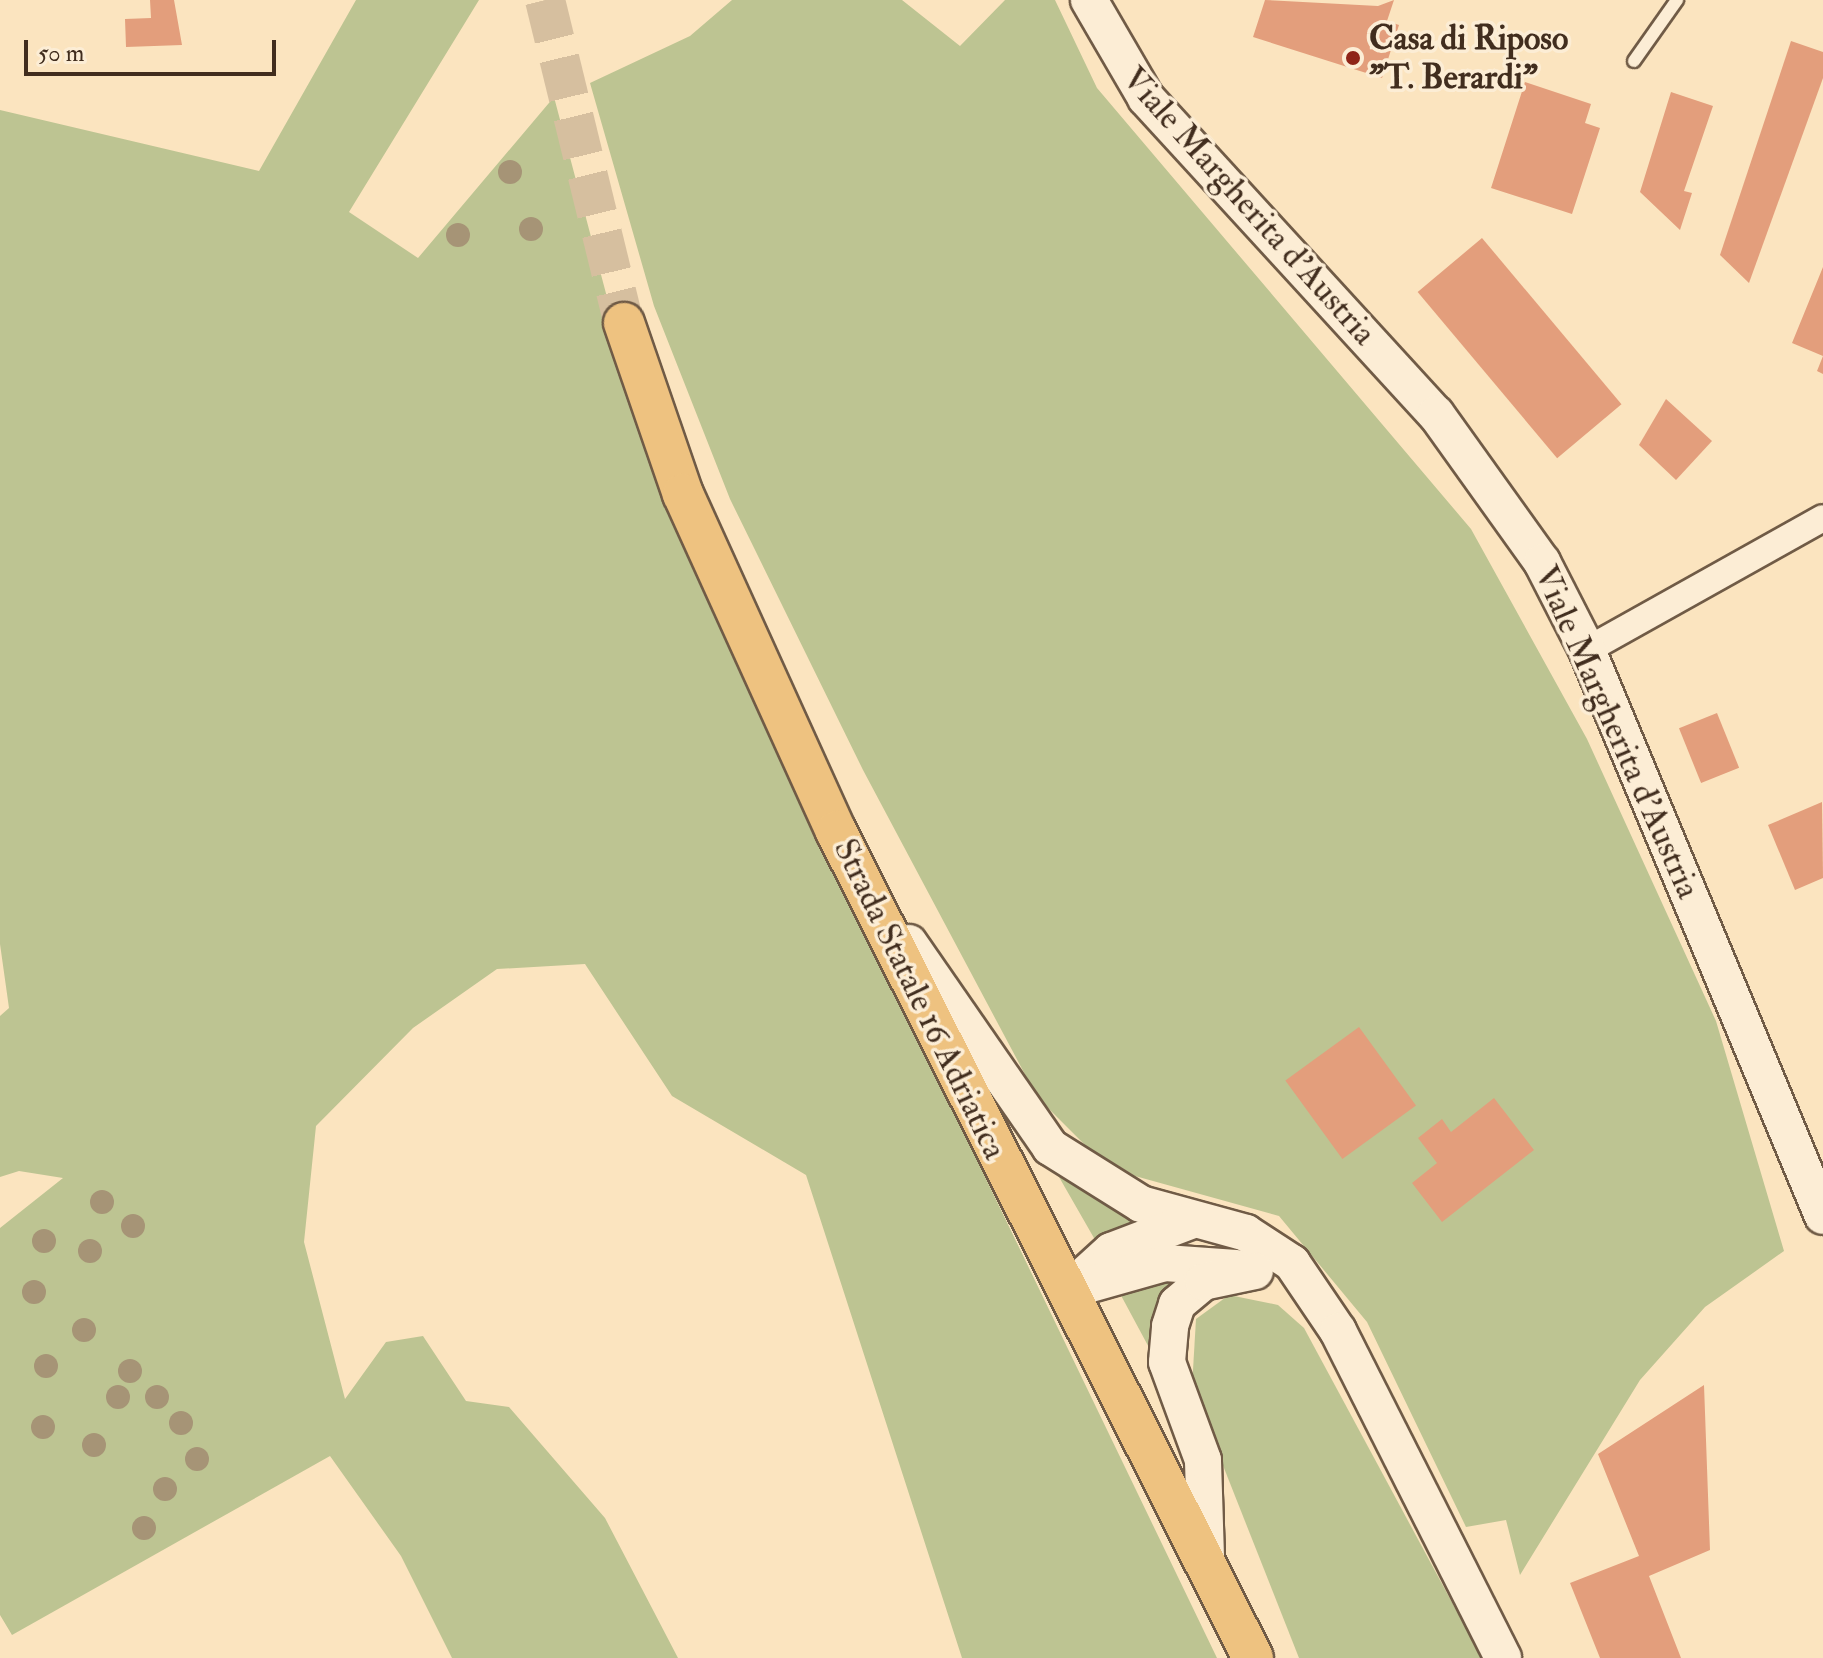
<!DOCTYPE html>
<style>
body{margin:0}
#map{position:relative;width:1823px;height:1658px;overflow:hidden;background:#fbe4bf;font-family:"IM FELL Double Pica",serif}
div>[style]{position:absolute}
.green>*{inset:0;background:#bdc492}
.building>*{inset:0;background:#e39e7c;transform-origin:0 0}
.primary-tunnel>*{height:40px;margin-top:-20px;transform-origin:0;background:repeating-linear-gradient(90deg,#d6bf9f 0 40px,transparent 0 60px)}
.roads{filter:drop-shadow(2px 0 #705b46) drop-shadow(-2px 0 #705b46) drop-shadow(0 2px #705b46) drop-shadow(0 -2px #705b46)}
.lane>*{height:12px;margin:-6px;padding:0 6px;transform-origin:6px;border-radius:6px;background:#fcedd5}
.street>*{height:26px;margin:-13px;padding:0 13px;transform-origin:13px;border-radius:13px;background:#fcedd5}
.secondary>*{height:36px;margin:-18px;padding:0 18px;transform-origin:18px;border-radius:18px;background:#fcedd5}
.primary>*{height:40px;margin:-20px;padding:0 20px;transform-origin:20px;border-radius:20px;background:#eec280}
.trees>*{width:24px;height:24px;margin:-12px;border-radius:50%;background:#a69476}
.dots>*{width:22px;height:22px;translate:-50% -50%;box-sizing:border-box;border:4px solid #fcedd5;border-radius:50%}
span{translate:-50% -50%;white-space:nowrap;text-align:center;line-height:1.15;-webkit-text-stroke:7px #fcedd5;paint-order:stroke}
.poi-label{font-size:34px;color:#412d1e;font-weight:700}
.left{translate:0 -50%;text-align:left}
.street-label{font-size:34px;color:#412d1e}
.scale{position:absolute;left:24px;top:40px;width:252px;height:36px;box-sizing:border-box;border:4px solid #412d1e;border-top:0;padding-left:10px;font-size:24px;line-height:28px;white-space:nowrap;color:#412d1e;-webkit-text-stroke:6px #fcedd5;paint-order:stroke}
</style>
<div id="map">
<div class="green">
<div style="clip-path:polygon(356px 0,479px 0,349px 212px,418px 258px,554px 97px,608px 301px,706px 598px,1217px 1658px,962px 1658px,806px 1175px,672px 1096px,585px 964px,497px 969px,413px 1028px,316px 1126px,304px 1242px,345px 1399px,386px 1342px,423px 1336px,466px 1401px,509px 1407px,605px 1518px,678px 1658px,452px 1658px,401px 1556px,330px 1456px,12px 1635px,0 1615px,0 1228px,63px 1178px,19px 1171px,0 1177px,0 1016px,9px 1008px,0 944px,0 110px,259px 171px)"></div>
<div style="clip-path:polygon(732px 0,902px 0,960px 46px,1005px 0,1055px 0,1097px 88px,1471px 529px,1587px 739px,1716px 1021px,1784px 1251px,1705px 1307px,1640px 1380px,1520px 1575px,1506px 1520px,1466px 1527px,1367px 1322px,1279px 1216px,1135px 1176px,1086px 1146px,1037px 1097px,863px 770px,730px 499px,654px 306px,590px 83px,690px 36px)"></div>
<div style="clip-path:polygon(1055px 1170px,1103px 1201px,1159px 1219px,1098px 1245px)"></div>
<div style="clip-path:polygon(1177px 1277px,1159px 1318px,1153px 1355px,1117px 1288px)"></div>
<div style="clip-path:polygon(1229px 1295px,1278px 1305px,1304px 1328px,1482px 1658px,1299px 1658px,1192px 1387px,1196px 1319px)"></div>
</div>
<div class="building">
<div style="clip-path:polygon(150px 0,174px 0,182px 45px,126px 47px,125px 19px,151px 18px)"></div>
<div style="clip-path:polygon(1265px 0,1378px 6px,1394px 0,1387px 21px,1399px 25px,1382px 78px,1253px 37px)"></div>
<div style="clip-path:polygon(1791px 41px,1823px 52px,1823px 78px,1749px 283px,1720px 255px)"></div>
<div style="clip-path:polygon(1525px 82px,1591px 104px,1585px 123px,1600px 128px,1572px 214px,1491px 188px)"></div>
<div style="clip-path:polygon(1671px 92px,1713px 106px,1684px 191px,1692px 193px,1680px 230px,1640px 192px)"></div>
<div style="left:1482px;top:238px;width:217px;height:84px;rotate:50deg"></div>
<div style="clip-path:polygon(1823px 267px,1823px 374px,1817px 371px,1823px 356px,1792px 343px)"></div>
<div style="clip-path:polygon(1666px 399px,1712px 441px,1676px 480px,1639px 445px)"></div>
<div style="left:1717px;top:713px;width:59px;height:41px;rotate:68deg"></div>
<div style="clip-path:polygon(1822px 802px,1823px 878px,1795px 890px,1768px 825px)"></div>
<div style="left:1359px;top:1027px;width:97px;height:91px;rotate:54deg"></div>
<div style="clip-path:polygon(1494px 1098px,1534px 1150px,1442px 1222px,1412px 1183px,1437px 1163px,1418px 1138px,1442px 1119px,1451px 1132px)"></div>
<div style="clip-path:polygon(1704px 1385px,1710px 1550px,1649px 1576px,1681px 1658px,1600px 1658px,1570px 1583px,1639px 1556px,1598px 1454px)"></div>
</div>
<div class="primary-tunnel">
<div style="left:545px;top:0;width:333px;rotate:76.3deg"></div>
</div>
<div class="roads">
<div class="lane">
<div style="left:1634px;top:61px;width:75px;rotate:-54.8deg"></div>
</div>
<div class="street">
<div style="left:1587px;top:650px;width:270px;rotate:-29.2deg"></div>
</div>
<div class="secondary">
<div style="left:1089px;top:0;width:113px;rotate:59.8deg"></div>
<div style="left:1146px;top:98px;width:429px;rotate:47.5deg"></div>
<div style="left:1436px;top:414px;width:182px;rotate:54.4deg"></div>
<div style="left:1542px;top:562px;width:99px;rotate:62.9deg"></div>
<div style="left:1587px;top:650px;width:613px;rotate:67.37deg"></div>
<div style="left:909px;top:943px;width:248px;rotate:55.3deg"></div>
<div style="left:1050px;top:1147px;width:107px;rotate:32.1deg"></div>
<div style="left:1141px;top:1204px;width:109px;rotate:15.4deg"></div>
<div style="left:1246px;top:1233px;width:55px;rotate:33.1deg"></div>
<div style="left:1292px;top:1263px;width:82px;rotate:55.9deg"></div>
<div style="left:1338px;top:1331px;width:366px;rotate:63.2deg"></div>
<div style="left:1079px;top:1280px;width:43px;rotate:-42.2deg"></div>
<div style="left:1111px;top:1251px;width:85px;rotate:-20.8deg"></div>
<div style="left:1066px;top:1291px;width:103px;rotate:-15.8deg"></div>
<div style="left:1165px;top:1263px;width:71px;rotate:4deg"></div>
<div style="left:1206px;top:1557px;width:97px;rotate:-91.8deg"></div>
<div style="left:1203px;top:1460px;width:104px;rotate:-110.2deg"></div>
<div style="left:1167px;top:1362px;width:36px;rotate:-85deg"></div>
<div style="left:1170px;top:1326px;width:23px;rotate:-72deg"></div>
<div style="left:1177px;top:1304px;width:34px;rotate:-40deg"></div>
<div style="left:1203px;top:1282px;width:53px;rotate:-11.9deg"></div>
</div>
<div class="primary">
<div style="left:624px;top:323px;width:181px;rotate:71deg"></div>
<div style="left:683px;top:494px;width:370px;rotate:65.6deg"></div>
<div style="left:836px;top:831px;width:926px;rotate:63.24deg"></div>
</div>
</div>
<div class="trees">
<div style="left:510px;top:172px"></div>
<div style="left:531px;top:229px"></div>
<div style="left:458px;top:235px"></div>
<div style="left:102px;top:1202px"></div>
<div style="left:133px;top:1226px"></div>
<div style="left:44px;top:1241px"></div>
<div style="left:90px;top:1251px"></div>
<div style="left:34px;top:1292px"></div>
<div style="left:84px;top:1330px"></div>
<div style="left:46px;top:1366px"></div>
<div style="left:130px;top:1371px"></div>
<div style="left:118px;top:1397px"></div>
<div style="left:157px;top:1397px"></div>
<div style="left:181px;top:1423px"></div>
<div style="left:43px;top:1427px"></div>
<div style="left:94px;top:1445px"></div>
<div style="left:197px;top:1459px"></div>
<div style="left:165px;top:1489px"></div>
<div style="left:144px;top:1528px"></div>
</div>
<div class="dots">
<div style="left:1353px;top:58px;background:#8f2418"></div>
</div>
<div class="poi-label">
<span class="left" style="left:1369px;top:58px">Casa di Riposo<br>"T. Berardi"</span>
</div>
<div class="street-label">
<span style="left:1249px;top:206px;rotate:48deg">Viale Margherita d'Austria</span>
<span style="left:1617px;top:732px;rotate:66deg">Viale Margherita d'Austria</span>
<span style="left:920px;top:999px;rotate:64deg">Strada Statale 16 Adriatica</span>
</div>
<div class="scale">50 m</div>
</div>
